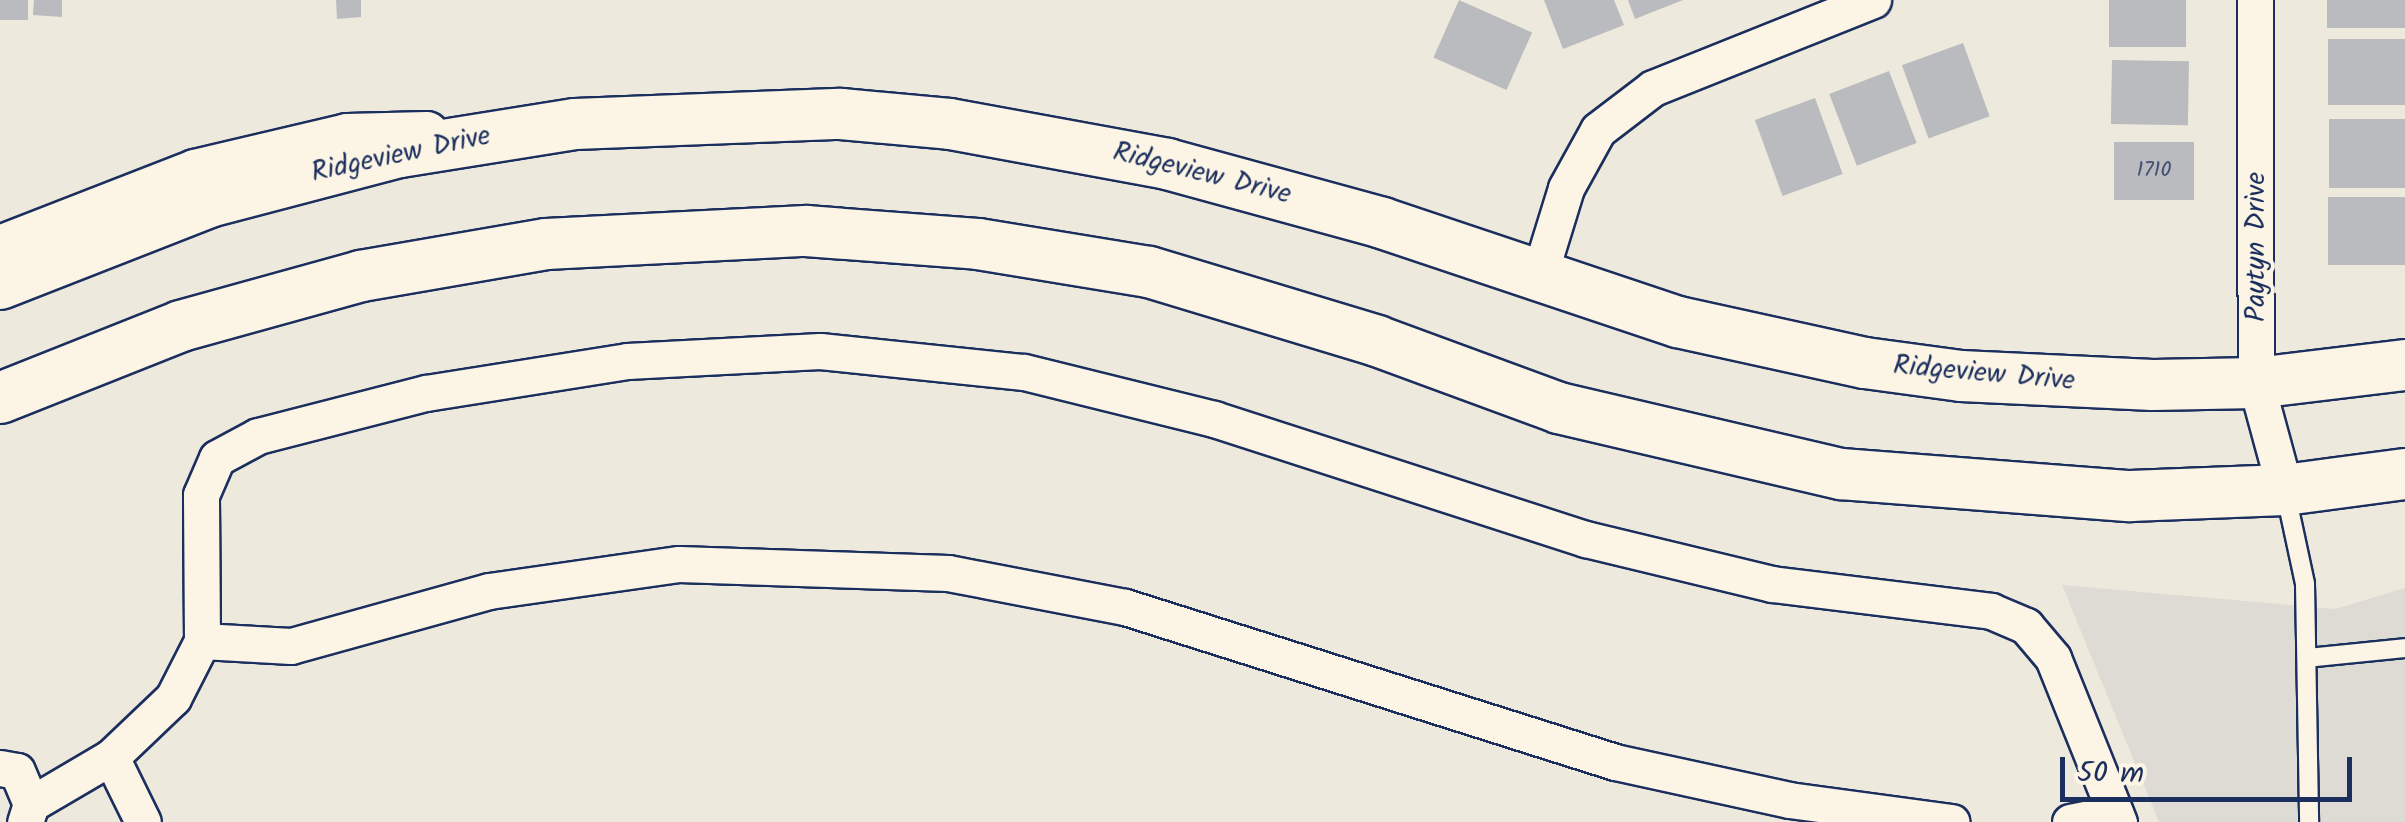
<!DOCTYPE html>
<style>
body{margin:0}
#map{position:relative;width:2405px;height:822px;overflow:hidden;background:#eee9dd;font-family:Kalam,sans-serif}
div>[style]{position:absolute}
.built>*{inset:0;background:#dedbd4}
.building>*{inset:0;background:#babbbe;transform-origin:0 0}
.roads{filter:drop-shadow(2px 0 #1b2f5e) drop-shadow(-2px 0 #1b2f5e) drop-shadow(0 2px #1b2f5e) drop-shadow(0 -2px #1b2f5e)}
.service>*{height:18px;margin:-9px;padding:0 9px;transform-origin:9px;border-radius:9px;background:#fcf5e5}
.minor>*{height:35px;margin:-17.5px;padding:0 17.5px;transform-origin:17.5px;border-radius:17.5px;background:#fcf5e5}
.tertiary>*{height:42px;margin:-21px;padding:0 21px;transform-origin:21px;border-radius:21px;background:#fcf5e5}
.secondary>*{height:50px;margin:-25px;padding:0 25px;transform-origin:25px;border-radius:25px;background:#fcf5e5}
span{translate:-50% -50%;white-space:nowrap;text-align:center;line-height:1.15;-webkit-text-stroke:8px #fcf5e5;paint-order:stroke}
.number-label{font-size:22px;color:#435276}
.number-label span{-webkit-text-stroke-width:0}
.street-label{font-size:28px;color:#1b2f5e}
.scale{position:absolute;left:2060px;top:757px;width:292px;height:45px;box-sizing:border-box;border:5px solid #1b2f5e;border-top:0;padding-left:12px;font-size:30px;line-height:35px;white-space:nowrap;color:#1b2f5e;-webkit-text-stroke:8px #fcf5e5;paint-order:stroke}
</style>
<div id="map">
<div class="built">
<div style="clip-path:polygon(2062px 585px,2335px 609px,2405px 588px,2405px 822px,2159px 822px)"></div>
</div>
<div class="building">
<div style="left:0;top:0;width:28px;height:20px"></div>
<div style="clip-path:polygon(34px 0,62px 0,62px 17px,33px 15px)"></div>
<div style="clip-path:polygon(336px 0,361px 0,361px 17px,337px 19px)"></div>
<div style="left:1459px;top:0;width:80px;height:63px;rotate:24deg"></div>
<div style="clip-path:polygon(1544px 0,1614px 0,1624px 25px,1563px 49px)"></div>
<div style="clip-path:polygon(1628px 0,1683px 0,1635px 19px)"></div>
<div style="left:2109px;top:0;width:77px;height:47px"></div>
<div style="left:2327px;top:0;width:78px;height:28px"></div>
<div style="left:2405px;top:39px;width:66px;height:77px;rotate:90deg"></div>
<div style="left:1963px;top:43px;width:78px;height:65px;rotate:70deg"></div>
<div style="left:2112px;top:60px;width:77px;height:64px;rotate:1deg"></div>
<div style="left:1889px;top:71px;width:77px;height:64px;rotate:69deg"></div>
<div style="left:1815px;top:98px;width:81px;height:64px;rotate:70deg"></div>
<div style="left:2329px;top:119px;width:76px;height:69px"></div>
<div style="left:2194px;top:142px;width:58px;height:80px;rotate:90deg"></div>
<div style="left:2405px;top:197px;width:68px;height:77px;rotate:90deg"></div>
</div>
<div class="roads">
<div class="service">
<div style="left:2286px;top:495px;width:91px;rotate:77.9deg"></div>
<div style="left:2305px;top:584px;width:238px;rotate:89deg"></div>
<div style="left:2307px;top:658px;width:99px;rotate:-5.8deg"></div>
</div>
<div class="minor">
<div style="left:2255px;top:0;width:383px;rotate:89.9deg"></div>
<div style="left:2256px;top:383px;width:111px;rotate:74.8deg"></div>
<div style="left:1539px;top:276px;width:92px;rotate:-72.9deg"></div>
<div style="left:1566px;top:188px;width:66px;rotate:-61.1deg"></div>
<div style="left:1598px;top:130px;width:69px;rotate:-37.4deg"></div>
<div style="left:1653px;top:88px;width:237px;rotate:-21.8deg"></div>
<div style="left:202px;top:641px;width:89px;rotate:3.2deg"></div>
<div style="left:291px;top:646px;width:205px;rotate:-15.5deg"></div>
<div style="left:489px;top:591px;width:192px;rotate:-8.1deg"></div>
<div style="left:679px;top:564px;width:269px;rotate:1.9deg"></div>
<div style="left:948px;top:573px;width:180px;rotate:10.9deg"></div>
<div style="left:1125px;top:607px;width:514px;rotate:17.55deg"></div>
<div style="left:1615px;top:762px;width:178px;rotate:12.3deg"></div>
<div style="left:1789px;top:800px;width:164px;rotate:7.7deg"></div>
<div style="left:111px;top:757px;width:72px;rotate:63.8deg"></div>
<div style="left:0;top:768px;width:17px;rotate:10deg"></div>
<div style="left:17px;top:771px;width:36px;rotate:67deg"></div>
<div style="left:31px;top:804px;width:19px;rotate:108deg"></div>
<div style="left:31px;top:804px;width:93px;rotate:-30.4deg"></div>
<div style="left:111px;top:757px;width:86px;rotate:-43.6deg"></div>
<div style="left:173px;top:698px;width:64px;rotate:-63deg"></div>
<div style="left:202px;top:641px;width:146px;rotate:-90.4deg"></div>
<div style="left:201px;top:495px;width:40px;rotate:-66.6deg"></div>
<div style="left:217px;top:458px;width:47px;rotate:-28.2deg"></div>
<div style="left:258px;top:436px;width:173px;rotate:-14.4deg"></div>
<div style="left:426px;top:393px;width:204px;rotate:-9deg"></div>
<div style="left:627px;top:361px;width:193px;rotate:-3deg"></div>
<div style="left:820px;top:351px;width:205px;rotate:5.9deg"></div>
<div style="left:1024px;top:372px;width:196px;rotate:13.9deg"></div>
<div style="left:1214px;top:419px;width:391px;rotate:17.9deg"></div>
<div style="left:1586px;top:539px;width:191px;rotate:13.6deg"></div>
<div style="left:1772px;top:584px;width:221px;rotate:7deg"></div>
<div style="left:1991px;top:611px;width:38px;rotate:23deg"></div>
<div style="left:2026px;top:626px;width:42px;rotate:49.8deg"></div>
<div style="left:2053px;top:658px;width:177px;rotate:68.1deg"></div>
<div style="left:2070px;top:822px;width:46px;rotate:-11.3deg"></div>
</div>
<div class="tertiary">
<div style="left:0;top:247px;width:209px;rotate:-21.3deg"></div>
<div style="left:195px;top:171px;width:156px;rotate:-13.3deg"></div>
<div style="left:347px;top:135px;width:80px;rotate:-1.4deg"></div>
</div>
<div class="secondary">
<div style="left:0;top:284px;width:225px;rotate:-21.4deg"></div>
<div style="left:209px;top:202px;width:197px;rotate:-14.7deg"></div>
<div style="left:400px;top:152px;width:177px;rotate:-9.1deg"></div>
<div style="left:575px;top:124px;width:266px;rotate:-2.2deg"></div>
<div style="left:841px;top:114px;width:109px;rotate:5.2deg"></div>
<div style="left:950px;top:124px;width:221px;rotate:10.4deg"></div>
<div style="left:1167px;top:164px;width:223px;rotate:15.3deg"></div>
<div style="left:1382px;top:223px;width:312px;rotate:18.5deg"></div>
<div style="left:1678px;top:322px;width:191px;rotate:12.4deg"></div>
<div style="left:1865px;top:363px;width:97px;rotate:7.7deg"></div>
<div style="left:1961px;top:376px;width:192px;rotate:2.7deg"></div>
<div style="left:2153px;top:385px;width:103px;rotate:-1.1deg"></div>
<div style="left:2256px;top:383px;width:150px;rotate:-6.9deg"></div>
<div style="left:0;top:398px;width:195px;rotate:-21.7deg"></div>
<div style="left:181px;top:326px;width:187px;rotate:-15.5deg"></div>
<div style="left:361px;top:276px;width:188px;rotate:-9.8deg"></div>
<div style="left:546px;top:244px;width:260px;rotate:-2.9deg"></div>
<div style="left:806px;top:231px;width:172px;rotate:4.3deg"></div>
<div style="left:978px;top:244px;width:173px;rotate:9.3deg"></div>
<div style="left:1149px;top:272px;width:238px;rotate:16.8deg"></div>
<div style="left:1377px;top:341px;width:194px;rotate:20.2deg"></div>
<div style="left:1559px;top:408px;width:290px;rotate:13.2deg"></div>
<div style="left:1841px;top:474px;width:290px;rotate:4.4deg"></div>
<div style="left:2130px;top:496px;width:155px;rotate:-2.2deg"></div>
<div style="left:2285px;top:490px;width:121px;rotate:-7.6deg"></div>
</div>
</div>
<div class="number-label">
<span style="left:2154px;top:171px">1710</span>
</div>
<div class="street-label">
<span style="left:401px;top:155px;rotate:-12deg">Ridgeview Drive</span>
<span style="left:1202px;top:174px;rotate:14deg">Ridgeview Drive</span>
<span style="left:2257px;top:247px;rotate:-90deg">Paytyn Drive</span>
<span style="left:1984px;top:374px;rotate:5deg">Ridgeview Drive</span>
</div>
<div class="scale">50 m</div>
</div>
